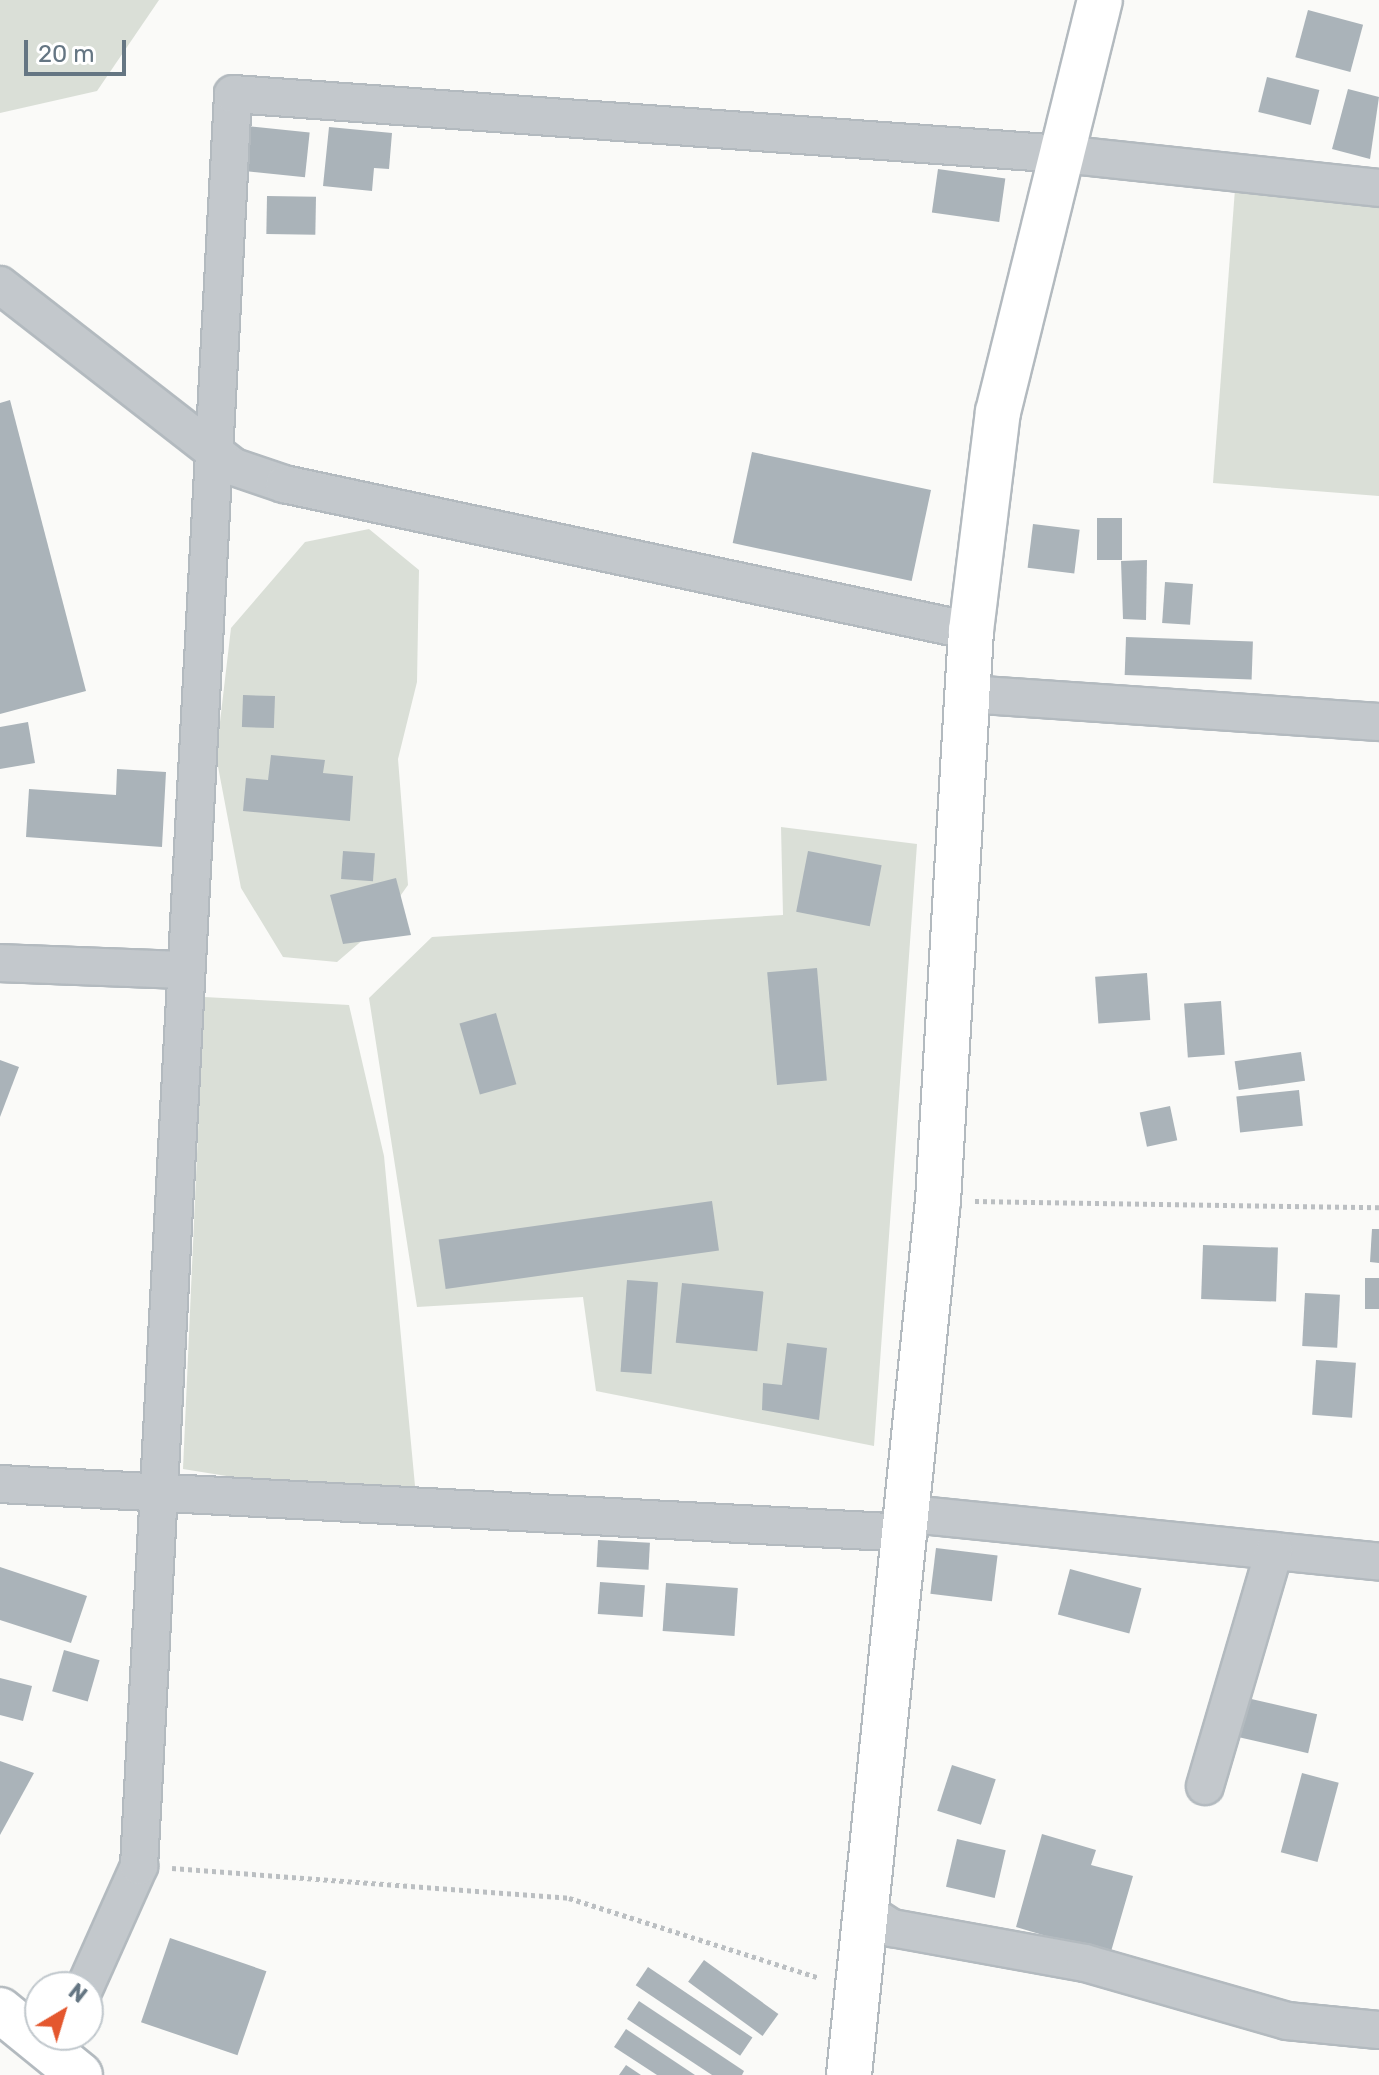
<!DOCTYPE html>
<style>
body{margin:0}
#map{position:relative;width:1379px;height:2075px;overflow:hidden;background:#fafaf8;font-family:Rubik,sans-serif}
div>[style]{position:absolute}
.green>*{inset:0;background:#dadfd7}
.building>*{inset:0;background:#aab3b9;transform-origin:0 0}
.path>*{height:5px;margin-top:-2.5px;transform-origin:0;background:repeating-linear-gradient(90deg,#bbbfc2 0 4px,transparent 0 8px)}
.roads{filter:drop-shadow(2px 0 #b3babf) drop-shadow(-2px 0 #b3babf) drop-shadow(0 2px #b3babf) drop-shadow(0 -2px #b3babf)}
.street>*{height:36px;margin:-18px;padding:0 18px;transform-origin:18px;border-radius:18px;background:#c3c8cc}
.secondary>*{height:44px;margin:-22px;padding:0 22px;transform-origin:22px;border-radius:22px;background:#fff}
span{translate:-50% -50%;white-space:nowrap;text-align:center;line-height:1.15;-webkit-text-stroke:8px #fff;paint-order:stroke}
.north{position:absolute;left:24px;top:1971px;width:80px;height:80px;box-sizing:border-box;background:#fff;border:2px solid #c1c8cd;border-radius:50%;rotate:38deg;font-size:22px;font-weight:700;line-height:32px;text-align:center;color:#657683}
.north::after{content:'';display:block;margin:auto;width:28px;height:36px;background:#e4572e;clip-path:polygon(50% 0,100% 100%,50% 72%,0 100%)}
.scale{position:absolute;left:24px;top:40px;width:102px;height:36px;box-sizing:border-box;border:4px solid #657683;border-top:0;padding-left:10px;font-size:24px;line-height:28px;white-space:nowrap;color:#657683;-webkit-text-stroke:6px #fff;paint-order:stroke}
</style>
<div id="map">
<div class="green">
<div style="clip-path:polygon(0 0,159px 0,97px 91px,0 113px)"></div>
<div style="clip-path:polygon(1235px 189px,1379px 206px,1379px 496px,1213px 483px)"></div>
<div style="clip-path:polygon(369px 529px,419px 570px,417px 682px,398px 759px,408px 885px,379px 926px,337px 962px,283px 957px,241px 888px,216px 756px,231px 628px,305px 542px)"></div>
<div style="clip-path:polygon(781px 827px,917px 844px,874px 1446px,596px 1391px,583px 1297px,417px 1307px,369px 998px,432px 937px,783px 915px)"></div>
<div style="clip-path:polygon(204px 997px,349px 1005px,384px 1156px,417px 1507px,183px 1469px)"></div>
</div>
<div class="building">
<div style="left:1308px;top:10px;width:57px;height:49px;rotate:15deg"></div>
<div style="left:1267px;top:77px;width:54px;height:36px;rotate:14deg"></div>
<div style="clip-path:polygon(1348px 89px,1379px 97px,1370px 159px,1332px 149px)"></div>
<div style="left:247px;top:126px;width:63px;height:45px;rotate:6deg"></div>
<div style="clip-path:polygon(329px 127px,392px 133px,389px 169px,374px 168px,372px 191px,323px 186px)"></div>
<div style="left:938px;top:169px;width:68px;height:44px;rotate:8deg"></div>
<div style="left:267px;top:196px;width:49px;height:38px;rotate:1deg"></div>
<div style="clip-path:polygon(10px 400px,86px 691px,0 714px,0 403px)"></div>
<div style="left:752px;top:452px;width:183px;height:93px;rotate:12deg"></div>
<div style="left:1097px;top:518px;width:25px;height:42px"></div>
<div style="left:1033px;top:524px;width:47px;height:44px;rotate:7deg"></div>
<div style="clip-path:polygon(1147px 560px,1146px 620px,1123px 619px,1121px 561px)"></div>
<div style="left:1165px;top:582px;width:28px;height:41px;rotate:4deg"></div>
<div style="left:1126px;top:637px;width:127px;height:38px;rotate:2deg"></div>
<div style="left:243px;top:695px;width:32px;height:32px;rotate:2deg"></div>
<div style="clip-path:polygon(28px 722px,35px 763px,0 769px,0 727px)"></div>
<div style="clip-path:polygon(271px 755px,325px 760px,323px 773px,353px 776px,350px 821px,243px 811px,246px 778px,268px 780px)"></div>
<div style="clip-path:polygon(117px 769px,166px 772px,162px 847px,26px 837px,29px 789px,116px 795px)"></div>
<div style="left:343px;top:851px;width:32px;height:28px;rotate:4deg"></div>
<div style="left:808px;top:851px;width:75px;height:62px;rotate:11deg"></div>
<div style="clip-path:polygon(396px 878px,411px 935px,343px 944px,330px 895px)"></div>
<div style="left:817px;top:968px;width:113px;height:50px;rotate:85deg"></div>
<div style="left:1147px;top:973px;width:47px;height:52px;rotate:86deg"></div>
<div style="left:1221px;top:1001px;width:54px;height:37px;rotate:86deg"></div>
<div style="left:496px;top:1013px;width:74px;height:38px;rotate:74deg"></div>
<div style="left:1301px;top:1052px;width:29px;height:67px;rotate:82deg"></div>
<div style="clip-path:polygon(0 1060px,19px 1067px,0 1117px)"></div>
<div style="left:1299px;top:1090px;width:36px;height:63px;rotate:84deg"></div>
<div style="left:1170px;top:1106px;width:35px;height:31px;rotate:78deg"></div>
<div style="left:712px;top:1201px;width:50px;height:276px;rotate:82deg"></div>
<div style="clip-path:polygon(1372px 1229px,1379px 1229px,1379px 1263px,1370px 1262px)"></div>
<div style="left:1203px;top:1245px;width:75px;height:54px;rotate:2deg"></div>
<div style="left:1365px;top:1278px;width:14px;height:31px"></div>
<div style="left:627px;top:1280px;width:31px;height:92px;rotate:4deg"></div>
<div style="left:682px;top:1283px;width:82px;height:60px;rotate:6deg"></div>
<div style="left:1305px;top:1293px;width:35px;height:53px;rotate:3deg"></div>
<div style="clip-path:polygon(787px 1343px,827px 1348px,819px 1420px,762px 1410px,763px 1383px,782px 1385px)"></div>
<div style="left:1316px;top:1360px;width:40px;height:55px;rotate:4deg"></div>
<div style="left:598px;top:1540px;width:52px;height:27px;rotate:3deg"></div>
<div style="left:936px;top:1548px;width:62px;height:46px;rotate:7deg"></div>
<div style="clip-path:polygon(0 1567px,87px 1596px,71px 1643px,0 1620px)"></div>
<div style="left:1070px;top:1569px;width:74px;height:47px;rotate:15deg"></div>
<div style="left:600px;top:1582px;width:45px;height:32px;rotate:4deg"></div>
<div style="left:666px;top:1583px;width:72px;height:48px;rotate:4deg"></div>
<div style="left:64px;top:1650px;width:37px;height:43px;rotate:16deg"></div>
<div style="clip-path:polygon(0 1678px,32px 1686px,23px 1721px,0 1715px)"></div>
<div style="left:1247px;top:1698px;width:72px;height:40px;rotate:13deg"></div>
<div style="clip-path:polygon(0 1761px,34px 1773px,0 1835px)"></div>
<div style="left:952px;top:1765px;width:46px;height:48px;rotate:18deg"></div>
<div style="left:1302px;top:1773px;width:38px;height:82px;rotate:15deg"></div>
<div style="clip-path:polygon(1042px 1834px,1096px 1850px,1091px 1865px,1133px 1876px,1110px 1955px,1016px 1927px)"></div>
<div style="left:957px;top:1839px;width:50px;height:49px;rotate:13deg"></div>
<div style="left:170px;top:1938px;width:102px;height:89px;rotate:19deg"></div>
<div style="left:704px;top:1960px;width:92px;height:27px;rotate:36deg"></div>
<div style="left:648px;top:1967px;width:126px;height:22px;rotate:34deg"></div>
<div style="clip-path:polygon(639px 2001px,744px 2071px,742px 2075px,712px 2075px,627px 2019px)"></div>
<div style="clip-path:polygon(626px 2029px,695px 2075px,657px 2075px,614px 2047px)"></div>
<div style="clip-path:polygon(626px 2065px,641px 2075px,619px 2075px)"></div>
</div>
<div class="path">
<div style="left:975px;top:1201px;width:404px;rotate:0.9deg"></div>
<div style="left:172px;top:1868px;width:398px;rotate:4.3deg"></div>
<div style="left:569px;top:1898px;width:263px;rotate:17.7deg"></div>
</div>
<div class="roads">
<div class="street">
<div style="left:0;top:285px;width:296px;rotate:37.9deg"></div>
<div style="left:234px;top:467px;width:53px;rotate:18.8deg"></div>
<div style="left:284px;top:484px;width:703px;rotate:12.08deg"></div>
<div style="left:967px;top:694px;width:413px;rotate:3.9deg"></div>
<div style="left:0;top:963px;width:184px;rotate:2.2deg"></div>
<div style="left:0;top:1484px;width:910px;rotate:3.09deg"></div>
<div style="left:910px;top:1514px;width:471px;rotate:5.8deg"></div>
<div style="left:1205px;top:1786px;width:245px;rotate:-73.6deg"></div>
<div style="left:867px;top:1912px;width:30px;rotate:33deg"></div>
<div style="left:892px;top:1928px;width:196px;rotate:10.3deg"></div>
<div style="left:1085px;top:1963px;width:210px;rotate:16deg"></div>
<div style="left:1287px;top:2021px;width:92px;rotate:5.6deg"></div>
<div style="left:85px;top:1987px;width:133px;rotate:-65.9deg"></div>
<div style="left:139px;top:1866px;width:1774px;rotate:-86.96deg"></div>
<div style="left:233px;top:94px;width:831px;rotate:4.14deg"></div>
<div style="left:1062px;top:154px;width:319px;rotate:6.1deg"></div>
</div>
<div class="secondary">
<div style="left:0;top:2010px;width:103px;rotate:39.1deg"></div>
<div style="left:849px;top:2075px;width:879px;rotate:-84.19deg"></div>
<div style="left:938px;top:1201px;width:571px;rotate:-86.69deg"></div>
<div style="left:971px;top:631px;width:221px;rotate:-83deg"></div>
<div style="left:998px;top:412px;width:424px;rotate:-76.1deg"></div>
</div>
</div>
<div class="north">N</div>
<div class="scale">20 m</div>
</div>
